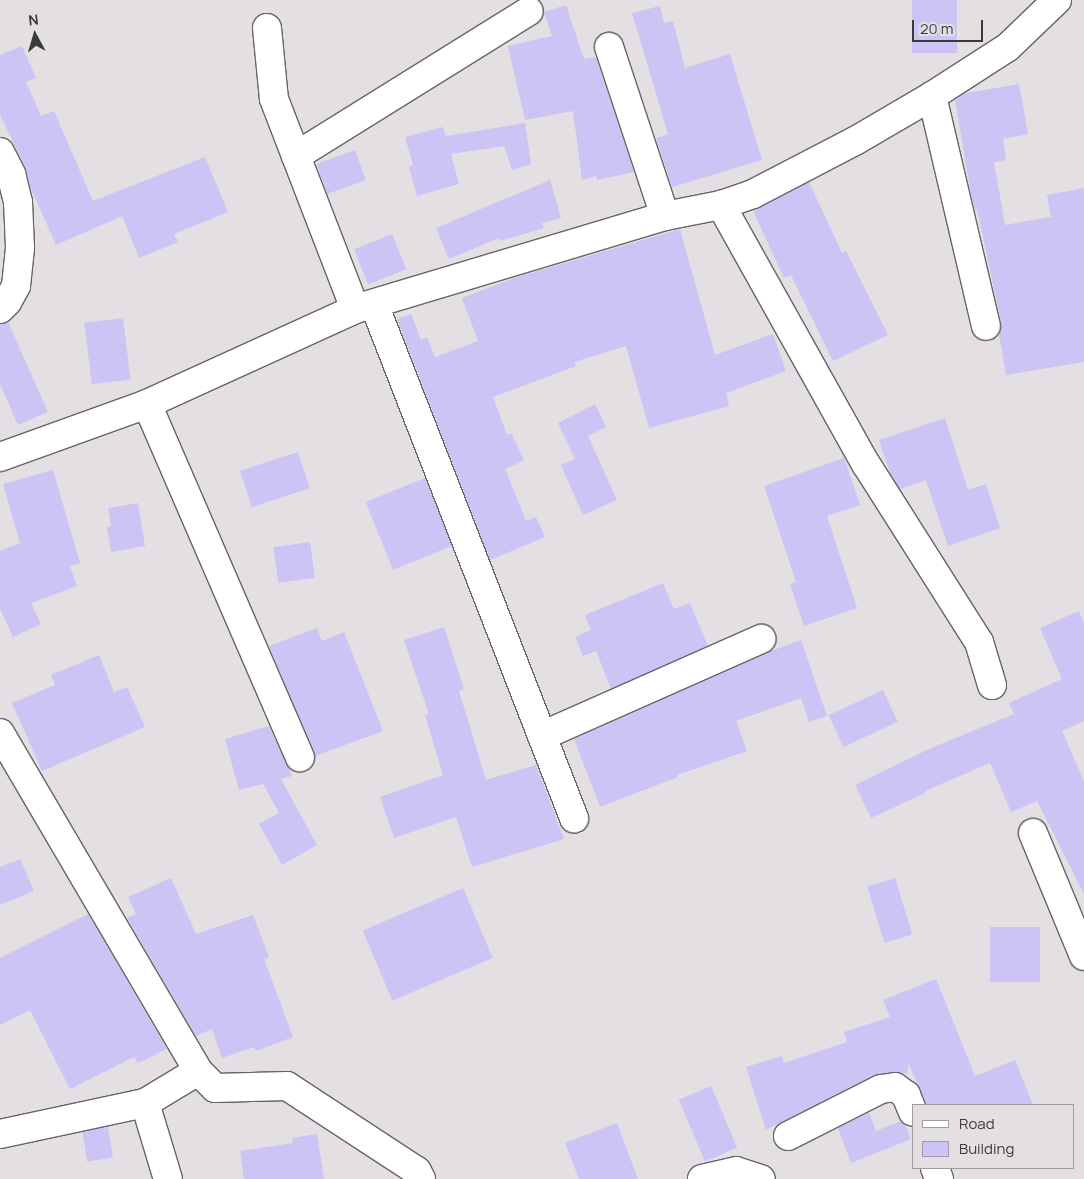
<!DOCTYPE html>
<style>
body{margin:0}
#map{position:relative;width:1084px;height:1179px;overflow:hidden;background:#e3dfe3;font-family:Manrope,sans-serif}
div>[style]{position:absolute}
.building>*{inset:0;background:#cbc4f5;transform-origin:0 0}
.roads{filter:drop-shadow(1px 0 #676367) drop-shadow(-1px 0 #676367) drop-shadow(0 1px #676367) drop-shadow(0 -1px #676367)}
.street>*{height:28px;margin:-14px;padding:0 14px;transform-origin:14px;border-radius:14px;background:#fff}
span{translate:-50% -50%;white-space:nowrap;text-align:center;line-height:1.15;-webkit-text-stroke:5px #e3dfe3;paint-order:stroke}
.legend{position:absolute;left:912px;top:1104px;width:162px;height:65px;box-sizing:border-box;background:#e3dfe3;border:1px solid #a09da0;margin:0;padding:6px 9px;list-style:none;font-size:15px;color:#3b3a3b}
.legend li{display:flex;align-items:center;gap:10px;height:25px}
.legend b{width:25px;border:1px solid #a09da0}
.north{position:absolute;left:10px;top:10px;width:50px;height:50px;-webkit-text-stroke:4px #e3dfe3;paint-order:stroke;rotate:354deg;font-size:14px;font-weight:700;line-height:20px;text-align:center;color:#3b3a3b}
.north::after{content:'';display:block;margin:auto;width:18px;height:22px;background:#3b3a3b;clip-path:polygon(50% 0,100% 100%,50% 72%,0 100%)}
.scale{position:absolute;left:912px;top:20px;width:71px;height:22px;box-sizing:border-box;border:2px solid #3b3a3b;border-top:0;padding-left:6px;font-size:15px;line-height:18px;white-space:nowrap;color:#3b3a3b;-webkit-text-stroke:4px #e3dfe3;paint-order:stroke}
</style>
<div id="map">
<div class="building">
<div style="left:912px;top:0;width:45px;height:53px"></div>
<div style="clip-path:polygon(566px 5px,584px 59px,596px 57px,634px 172px,597px 180px,596px 176px,582px 180px,573px 111px,525px 120px,508px 46px,552px 36px,544px 12px)"></div>
<div style="clip-path:polygon(660px 6px,664px 23px,673px 21px,685px 68px,730px 54px,762px 160px,672px 187px,656px 138px,668px 134px,632px 13px)"></div>
<div style="clip-path:polygon(22px 46px,36px 78px,26px 82px,41px 116px,54px 111px,93px 201px,205px 157px,228px 212px,174px 234px,178px 242px,139px 258px,122px 216px,56px 245px,29px 184px,25px 167px,0 115px,0 55px)"></div>
<div style="clip-path:polygon(1019px 84px,1028px 134px,1003px 139px,1006px 160px,994px 162px,1005px 225px,1051px 217px,1047px 195px,1084px 188px,1084px 362px,1006px 375px,999px 334px,1001px 322px,977px 209px,975px 210px,971px 194px,955px 100px,966px 93px)"></div>
<div style="clip-path:polygon(525px 123px,531px 164px,512px 170px,504px 146px,451px 154px,459px 184px,417px 196px,409px 167px,413px 165px,405px 137px,443px 127px,446px 136px)"></div>
<div style="left:355px;top:150px;width:32px;height:41px;rotate:70deg"></div>
<div style="clip-path:polygon(550px 180px,561px 218px,542px 223px,544px 228px,500px 241px,499px 238px,449px 259px,436px 228px)"></div>
<div style="clip-path:polygon(809px 182px,842px 253px,846px 251px,888px 335px,833px 361px,791px 275px,784px 278px,753px 211px)"></div>
<div style="clip-path:polygon(680px 229px,715px 355px,773px 334px,786px 371px,726px 393px,729px 406px,649px 428px,626px 346px,574px 362px,576px 366px,493px 397px,507px 435px,511px 433px,524px 460px,506px 469px,506px 471px,526px 521px,536px 517px,545px 537px,490px 560px,397px 319px,411px 314px,421px 340px,427px 337px,435px 357px,478px 341px,462px 298px,514px 278px)"></div>
<div style="left:392px;top:234px;width:38px;height:41px;rotate:68deg"></div>
<div style="left:123px;top:318px;width:62px;height:39px;rotate:83deg"></div>
<div style="clip-path:polygon(8px 322px,48px 412px,18px 425px,0 384px,0 324px)"></div>
<div style="clip-path:polygon(595px 404px,606px 427px,588px 436px,617px 500px,583px 515px,561px 465px,575px 459px,558px 423px)"></div>
<div style="clip-path:polygon(945px 418px,968px 490px,986px 484px,1000px 528px,948px 546px,926px 480px,900px 489px,890px 473px,879px 440px)"></div>
<div style="left:298px;top:452px;width:38px;height:61px;rotate:72deg"></div>
<div style="clip-path:polygon(844px 458px,860px 505px,827px 516px,857px 608px,804px 626px,790px 584px,796px 582px,764px 486px)"></div>
<div style="clip-path:polygon(53px 470px,80px 563px,70px 566px,77px 586px,31px 603px,41px 624px,13px 637px,0 609px,0 551px,20px 543px,3px 484px)"></div>
<div style="left:425px;top:478px;width:73px;height:64px;rotate:68deg"></div>
<div style="clip-path:polygon(138px 503px,145px 546px,111px 552px,107px 527px,111px 526px,108px 508px)"></div>
<div style="left:310px;top:542px;width:36px;height:37px;rotate:82deg"></div>
<div style="clip-path:polygon(663px 583px,674px 609px,690px 603px,708px 646px,611px 689px,596px 651px,583px 656px,575px 637px,591px 630px,585px 615px)"></div>
<div style="clip-path:polygon(1079px 611px,1084px 623px,1084px 721px,1062px 731px,1084px 781px,1084px 894px,1037px 801px,1011px 812px,990px 763px,925px 791px,925px 793px,871px 818px,855px 785px,929px 749px,1014px 714px,1009px 703px,1062px 679px,1040px 628px)"></div>
<div style="clip-path:polygon(444px 627px,464px 689px,459px 691px,486px 780px,536px 765px,564px 839px,472px 867px,456px 817px,394px 838px,380px 797px,443px 775px,425px 715px,429px 714px,404px 640px)"></div>
<div style="clip-path:polygon(317px 628px,322px 641px,344px 632px,383px 731px,315px 756px,269px 646px)"></div>
<div style="clip-path:polygon(801px 640px,827px 716px,809px 722px,801px 698px,736px 721px,747px 751px,677px 775px,678px 777px,600px 807px,574px 739px,771px 651px)"></div>
<div style="clip-path:polygon(99px 655px,114px 692px,127px 687px,145px 727px,42px 771px,12px 703px,55px 685px,51px 675px)"></div>
<div style="left:883px;top:690px;width:35px;height:60px;rotate:65deg"></div>
<div style="clip-path:polygon(269px 726px,292px 776px,281px 779px,317px 845px,282px 865px,259px 824px,279px 813px,263px 784px,239px 790px,225px 739px)"></div>
<div style="clip-path:polygon(20px 859px,34px 891px,0 905px,0 867px)"></div>
<div style="clip-path:polygon(171px 878px,196px 934px,253px 915px,269px 957px,264px 959px,293px 1037px,256px 1051px,254px 1047px,222px 1058px,212px 1029px,196px 1036px,127px 918px,136px 914px,128px 897px)"></div>
<div style="left:895px;top:878px;width:59px;height:29px;rotate:73deg"></div>
<div style="left:463px;top:888px;width:76px;height:109px;rotate:67deg"></div>
<div style="clip-path:polygon(88px 914px,167px 1049px,138px 1063px,134px 1057px,70px 1089px,30px 1010px,0 1025px,0 958px)"></div>
<div style="left:1040px;top:927px;width:55px;height:50px;rotate:90deg"></div>
<div style="clip-path:polygon(936px 979px,975px 1076px,1015px 1060px,1033px 1105px,927px 1105px,908px 1063px,908px 1072px,902px 1074px,893px 1072px,874px 1075px,766px 1130px,746px 1067px,782px 1056px,784px 1063px,847px 1042px,844px 1032px,890px 1017px,883px 1000px)"></div>
<div style="left:711px;top:1086px;width:67px;height:35px;rotate:67deg"></div>
<div style="clip-path:polygon(869px 1113px,876px 1131px,901px 1121px,905px 1125px,911px 1139px,851px 1163px,838px 1128px)"></div>
<div style="clip-path:polygon(617px 1123px,638px 1179px,579px 1179px,565px 1143px)"></div>
<div style="left:108px;top:1127px;width:31px;height:26px;rotate:81deg"></div>
<div style="clip-path:polygon(317px 1134px,324px 1179px,244px 1179px,240px 1151px,293px 1143px,292px 1138px)"></div>
</div>
<div class="roads">
<div class="street">
<div style="left:267px;top:28px;width:71px;rotate:84.4deg"></div>
<div style="left:274px;top:99px;width:225px;rotate:68.9deg"></div>
<div style="left:609px;top:47px;width:178px;rotate:71.7deg"></div>
<div style="left:932px;top:96px;width:236px;rotate:76.8deg"></div>
<div style="left:0;top:152px;width:25px;rotate:63deg"></div>
<div style="left:11px;top:174px;width:29px;rotate:76deg"></div>
<div style="left:18px;top:202px;width:46px;rotate:87.5deg"></div>
<div style="left:20px;top:248px;width:38px;rotate:96deg"></div>
<div style="left:16px;top:286px;width:18px;rotate:119deg"></div>
<div style="left:7px;top:302px;width:10px;rotate:135deg"></div>
<div style="left:296px;top:156px;width:274px;rotate:-31.9deg"></div>
<div style="left:721px;top:205px;width:297px;rotate:60.8deg"></div>
<div style="left:866px;top:464px;width:211px;rotate:57.6deg"></div>
<div style="left:979px;top:642px;width:45px;rotate:73.2deg"></div>
<div style="left:374px;top:304px;width:552px;rotate:68.74deg"></div>
<div style="left:147px;top:404px;width:385px;rotate:66.6deg"></div>
<div style="left:0;top:457px;width:156px;rotate:-19.8deg"></div>
<div style="left:147px;top:404px;width:229px;rotate:-24.5deg"></div>
<div style="left:355px;top:309px;width:324px;rotate:-16.7deg"></div>
<div style="left:665px;top:216px;width:57px;rotate:-11.1deg"></div>
<div style="left:721px;top:205px;width:34px;rotate:-19deg"></div>
<div style="left:753px;top:194px;width:115px;rotate:-27.5deg"></div>
<div style="left:855px;top:141px;width:89px;rotate:-30.3deg"></div>
<div style="left:932px;top:96px;width:90px;rotate:-32.8deg"></div>
<div style="left:1008px;top:47px;width:68px;rotate:-43.8deg"></div>
<div style="left:0;top:733px;width:392px;rotate:59.6deg"></div>
<div style="left:198px;top:1071px;width:62px;rotate:148.9deg"></div>
<div style="left:145px;top:1103px;width:79px;rotate:73.2deg"></div>
<div style="left:542px;top:736px;width:240px;rotate:-23.9deg"></div>
<div style="left:1033px;top:833px;width:133px;rotate:67.5deg"></div>
<div style="left:198px;top:1071px;width:24px;rotate:45deg"></div>
<div style="left:215px;top:1088px;width:72px;rotate:-1.6deg"></div>
<div style="left:287px;top:1086px;width:155px;rotate:33.2deg"></div>
<div style="left:417px;top:1171px;width:9px;rotate:63deg"></div>
<div style="left:0;top:1134px;width:148px;rotate:-12.1deg"></div>
<div style="left:788px;top:1136px;width:104px;rotate:-26.8deg"></div>
<div style="left:881px;top:1089px;width:14px;rotate:-8deg"></div>
<div style="left:895px;top:1087px;width:14px;rotate:36deg"></div>
<div style="left:906px;top:1095px;width:18px;rotate:68deg"></div>
<div style="left:935px;top:1168px;width:12px;rotate:70deg"></div>
<div style="left:702px;top:1179px;width:35px;rotate:-13deg"></div>
<div style="left:736px;top:1171px;width:26px;rotate:18deg"></div>
</div>
</div>
<ul class="legend">
<li><b style="height:6px;background:#fff"></b>Road</li>
<li><b style="height:14px;background:#cbc4f5"></b>Building</li>
</ul>
<div class="north">N</div>
<div class="scale">20 m</div>
</div>
